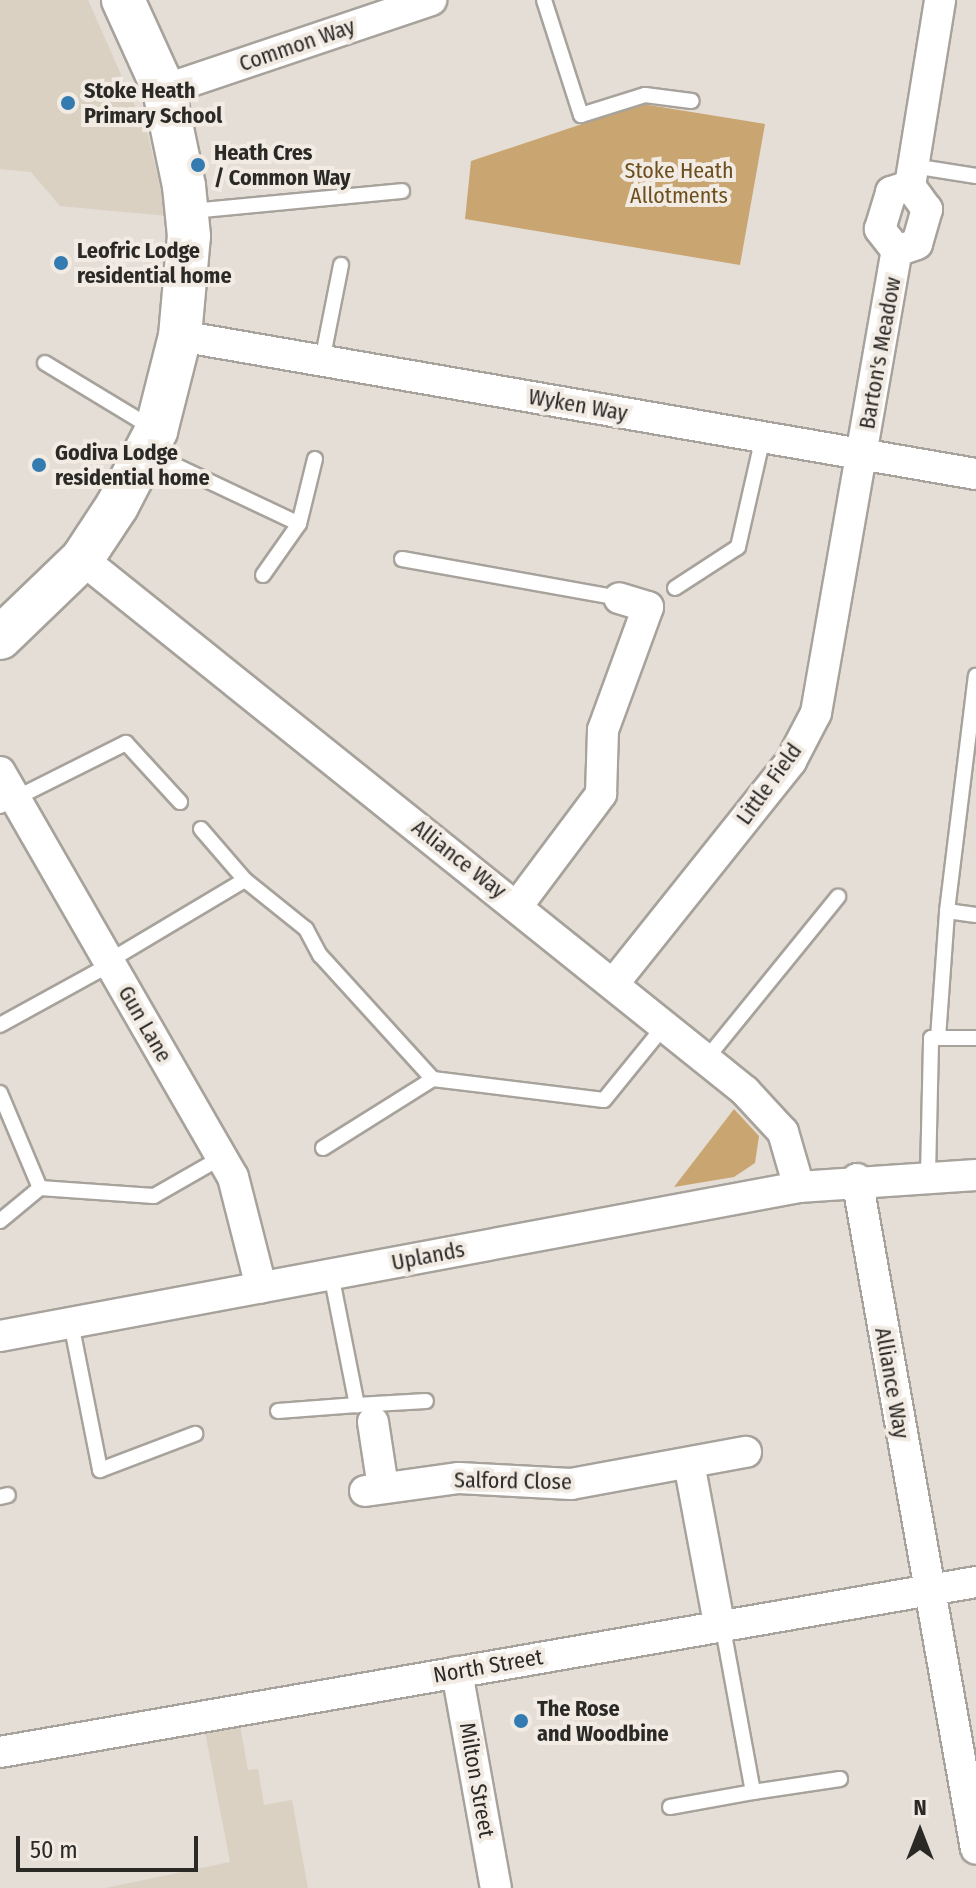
<!DOCTYPE html>
<style>
body{margin:0}
#map{position:relative;width:976px;height:1888px;overflow:hidden;background:#e4ded6;font-family:"Fira Sans Condensed",sans-serif}
div>[style]{position:absolute}
.built>*{inset:0;background:#dad1c3}
.green>*{inset:0;background:#c9a571}
.roads{filter:drop-shadow(2px 0 #a7a29b) drop-shadow(-2px 0 #a7a29b) drop-shadow(0 2px #a7a29b) drop-shadow(0 -2px #a7a29b)}
.lane>*{height:14px;margin:-7px;padding:0 7px;transform-origin:7px;border-radius:7px;background:#fff}
.street>*{height:30px;margin:-15px;padding:0 15px;transform-origin:15px;border-radius:15px;background:#fff}
.secondary>*{height:42px;margin:-21px;padding:0 21px;transform-origin:21px;border-radius:21px;background:#fff}
.dots>*{width:22px;height:22px;translate:-50% -50%;box-sizing:border-box;border:4px solid #f1ebe3;border-radius:50%}
span{translate:-50% -50%;white-space:nowrap;text-align:center;line-height:1.15;-webkit-text-stroke:8px #f1ebe3;paint-order:stroke}
.street-label{font-size:22px;color:#2b2926}
.poi-label{font-size:22px;color:#2b2926;font-weight:700}
.left{translate:0 -50%;text-align:left}
.park-label{font-size:22px;color:#6d4f1e}
.north{position:absolute;left:880px;top:1792px;width:80px;height:80px;-webkit-text-stroke:6px #f1ebe3;paint-order:stroke;rotate:0deg;font-size:22px;font-weight:700;line-height:32px;text-align:center;color:#2b2926}
.north::after{content:'';display:block;margin:auto;width:28px;height:36px;background:#2b2926;clip-path:polygon(50% 0,100% 100%,50% 72%,0 100%)}
.scale{position:absolute;left:16px;top:1836px;width:182px;height:36px;box-sizing:border-box;border:4px solid #2b2926;border-top:0;padding-left:10px;font-size:24px;line-height:28px;white-space:nowrap;color:#2b2926;-webkit-text-stroke:6px #f1ebe3;paint-order:stroke}
</style>
<div id="map">
<div class="built">
<div style="clip-path:polygon(0 0,88px 0,148px 135px,167px 216px,60px 206px,31px 172px,0 169px)"></div>
<div style="clip-path:polygon(240px 1725px,248px 1770px,258px 1769px,264px 1805px,292px 1800px,308px 1888px,105px 1888px,230px 1862px,205px 1732px)"></div>
</div>
<div class="green">
<div style="clip-path:polygon(642px 104px,765px 124px,740px 265px,465px 219px,471px 161px)"></div>
<div style="clip-path:polygon(734px 1109px,759px 1136px,755px 1163px,734px 1177px,674px 1187px)"></div>
</div>
<div class="roads">
<div class="lane">
<div style="left:544px;top:0;width:121px;rotate:72.2deg"></div>
<div style="left:581px;top:115px;width:67px;rotate:-17.4deg"></div>
<div style="left:645px;top:95px;width:47px;rotate:7.3deg"></div>
<div style="left:913px;top:166px;width:64px;rotate:9deg"></div>
<div style="left:191px;top:211px;width:212px;rotate:-5.4deg"></div>
<div style="left:322px;top:361px;width:98px;rotate:-78.8deg"></div>
<div style="left:45px;top:363px;width:127px;rotate:31.2deg"></div>
<div style="left:147px;top:452px;width:168px;rotate:25.3deg"></div>
<div style="left:299px;top:524px;width:67px;rotate:-76.2deg"></div>
<div style="left:402px;top:559px;width:220px;rotate:10.2deg"></div>
<div style="left:263px;top:575px;width:62px;rotate:-54.8deg"></div>
<div style="left:675px;top:588px;width:75px;rotate:-33.1deg"></div>
<div style="left:738px;top:547px;width:113px;rotate:-77.2deg"></div>
<div style="left:0;top:806px;width:141px;rotate:-26.6deg"></div>
<div style="left:126px;top:743px;width:80px;rotate:47.5deg"></div>
<div style="left:201px;top:829px;width:67px;rotate:49.2deg"></div>
<div style="left:947px;top:911px;width:237px;rotate:-83deg"></div>
<div style="left:109px;top:961px;width:158px;rotate:-30.8deg"></div>
<div style="left:245px;top:880px;width:78px;rotate:38.8deg"></div>
<div style="left:306px;top:929px;width:30px;rotate:62deg"></div>
<div style="left:320px;top:955px;width:168px;rotate:47.7deg"></div>
<div style="left:0;top:1025px;width:127px;rotate:-28.8deg"></div>
<div style="left:938px;top:1038px;width:127px;rotate:-85.9deg"></div>
<div style="left:947px;top:911px;width:29px;rotate:8deg"></div>
<div style="left:707px;top:1058px;width:208px;rotate:-50.9deg"></div>
<div style="left:0;top:1093px;width:103px;rotate:67.2deg"></div>
<div style="left:40px;top:1188px;width:114px;rotate:4deg"></div>
<div style="left:154px;top:1196px;width:78px;rotate:-29.8deg"></div>
<div style="left:323px;top:1148px;width:130px;rotate:-32.1deg"></div>
<div style="left:433px;top:1079px;width:172px;rotate:7deg"></div>
<div style="left:604px;top:1100px;width:97px;rotate:-50.9deg"></div>
<div style="left:928px;top:1175px;width:137px;rotate:-88.7deg"></div>
<div style="left:931px;top:1038px;width:45px"></div>
<div style="left:0;top:1221px;width:52px;rotate:-39.5deg"></div>
<div style="left:331px;top:1274px;width:134px;rotate:78.8deg"></div>
<div style="left:357px;top:1405px;width:69px;rotate:-3.3deg"></div>
<div style="left:71px;top:1323px;width:150px;rotate:78.8deg"></div>
<div style="left:100px;top:1470px;width:102px;rotate:-20.8deg"></div>
<div style="left:278px;top:1411px;width:79px;rotate:-4.3deg"></div>
<div style="left:0;top:1497px;width:8px;rotate:-14deg"></div>
<div style="left:753px;top:1792px;width:88px;rotate:-8.5deg"></div>
<div style="left:670px;top:1807px;width:84px;rotate:-10.2deg"></div>
<div style="left:753px;top:1792px;width:172px;rotate:-100.4deg"></div>
</div>
<div class="street">
<div style="left:164px;top:90px;width:282px;rotate:-18.6deg"></div>
<div style="left:910px;top:186px;width:188px;rotate:-80.8deg"></div>
<div style="left:910px;top:186px;width:29px;rotate:54deg"></div>
<div style="left:927px;top:209px;width:36px;rotate:106deg"></div>
<div style="left:917px;top:244px;width:21px;rotate:161deg"></div>
<div style="left:897px;top:251px;width:28px;rotate:-128deg"></div>
<div style="left:880px;top:229px;width:39px;rotate:-73deg"></div>
<div style="left:891px;top:192px;width:20px;rotate:-18deg"></div>
<div style="left:180px;top:336px;width:808px;rotate:9.84deg"></div>
<div style="left:82px;top:559px;width:850px;rotate:38.74deg"></div>
<div style="left:745px;top:1091px;width:56px;rotate:47.2deg"></div>
<div style="left:783px;top:1132px;width:57px;rotate:73.8deg"></div>
<div style="left:0;top:772px;width:467px;rotate:60.1deg"></div>
<div style="left:233px;top:1177px;width:114px;rotate:75.7deg"></div>
<div style="left:518px;top:905px;width:139px;rotate:-53.2deg"></div>
<div style="left:601px;top:794px;width:64px;rotate:-88.2deg"></div>
<div style="left:603px;top:730px;width:131px;rotate:-69.9deg"></div>
<div style="left:648px;top:607px;width:30px;rotate:-163deg"></div>
<div style="left:614px;top:983px;width:284px;rotate:-51.4deg"></div>
<div style="left:791px;top:761px;width:54px;rotate:-62.5deg"></div>
<div style="left:816px;top:713px;width:469px;rotate:-80.1deg"></div>
<div style="left:857px;top:1179px;width:680px;rotate:79.93deg"></div>
<div style="left:0;top:1336px;width:813px;rotate:-10.56deg"></div>
<div style="left:799px;top:1187px;width:177px;rotate:-3.9deg"></div>
<div style="left:373px;top:1422px;width:66px;rotate:81.3deg"></div>
<div style="left:689px;top:1463px;width:163px;rotate:79.4deg"></div>
<div style="left:365px;top:1491px;width:95px;rotate:-7.9deg"></div>
<div style="left:459px;top:1478px;width:112px;rotate:3.1deg"></div>
<div style="left:571px;top:1484px;width:178px;rotate:-10.4deg"></div>
<div style="left:457px;top:1672px;width:219px;rotate:79.8deg"></div>
<div style="left:0;top:1752px;width:991px;rotate:-9.88deg"></div>
</div>
<div class="secondary">
<div style="left:0;top:638px;width:114px;rotate:-43.9deg"></div>
<div style="left:82px;top:559px;width:64px;rotate:-56.6deg"></div>
<div style="left:117px;top:506px;width:85px;rotate:-62.5deg"></div>
<div style="left:156px;top:431px;width:98px;rotate:-75.8deg"></div>
<div style="left:180px;top:336px;width:100px;rotate:-84.9deg"></div>
<div style="left:189px;top:236px;width:50px;rotate:-95.7deg"></div>
<div style="left:184px;top:186px;width:98px;rotate:-101.8deg"></div>
<div style="left:164px;top:90px;width:99px;rotate:-114.5deg"></div>
</div>
</div>
<div class="dots">
<div style="left:68px;top:103px;background:#337bb0"></div>
<div style="left:198px;top:165px;background:#337bb0"></div>
<div style="left:61px;top:263px;background:#337bb0"></div>
<div style="left:39px;top:465px;background:#337bb0"></div>
<div style="left:521px;top:1721px;background:#337bb0"></div>
</div>
<div class="street-label">
<span style="left:297px;top:45px;rotate:-19deg">Common Way</span>
<span style="left:880px;top:353px;rotate:-80deg">Barton's Meadow</span>
<span style="left:578px;top:405px;rotate:10deg">Wyken Way</span>
<span style="left:769px;top:784px;rotate:-54deg">Little Field</span>
<span style="left:459px;top:859px;rotate:38deg">Alliance Way</span>
<span style="left:145px;top:1024px;rotate:60deg">Gun Lane</span>
<span style="left:428px;top:1256px;rotate:-11deg">Uplands</span>
<span style="left:892px;top:1383px;rotate:80deg">Alliance Way</span>
<span style="left:513px;top:1481px;rotate:1deg">Salford Close</span>
<span style="left:488px;top:1666px;rotate:-10deg">North Street</span>
<span style="left:477px;top:1780px;rotate:80deg">Milton Street</span>
</div>
<div class="poi-label">
<span class="left" style="left:84px;top:103px">Stoke Heath<br>Primary School</span>
<span class="left" style="left:214px;top:165px">Heath Cres<br>/ Common Way</span>
<span class="left" style="left:77px;top:263px">Leofric Lodge<br>residential home</span>
<span class="left" style="left:55px;top:465px">Godiva Lodge<br>residential home</span>
<span class="left" style="left:537px;top:1721px">The Rose<br>and Woodbine</span>
</div>
<div class="park-label">
<span style="left:679px;top:183px">Stoke Heath<br>Allotments</span>
</div>
<div class="north">N</div>
<div class="scale">50 m</div>
</div>
